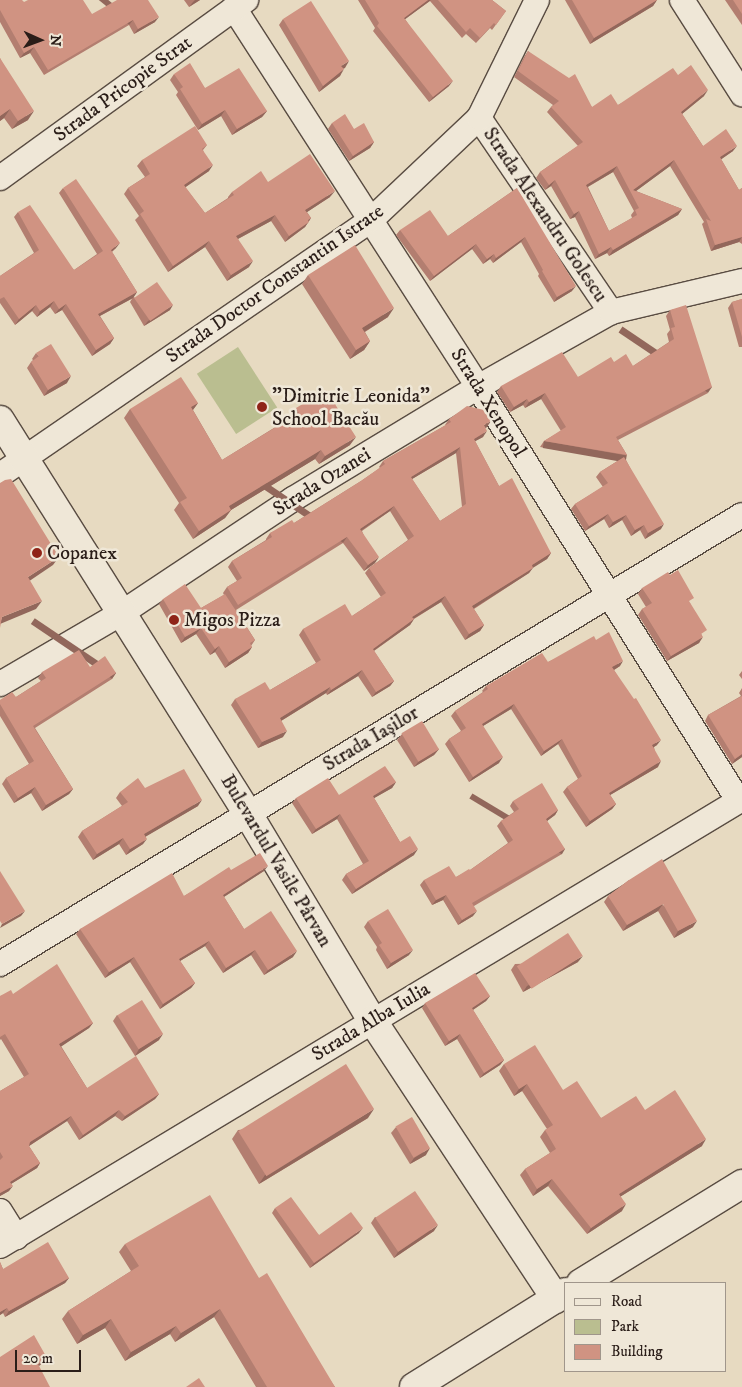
<!DOCTYPE html>
<meta charset="utf-8">
<style>
body{margin:0}
#map{position:relative;width:742px;height:1387px;overflow:hidden;background:#e7dac1;font-family:"IM FELL DW Pica",serif}
div>[style]{position:absolute}
.green>*{inset:0;background:#babe90;transform-origin:0 0}
.roads{filter:drop-shadow(1px 0 #594c42) drop-shadow(-1px 0 #594c42) drop-shadow(0 1px #594c42) drop-shadow(0 -1px #594c42)}
.street>*{height:24px;margin:-12px;padding:0 12px;transform-origin:12px;border-radius:12px;background:#efe7d7}
.secondary>*{height:28px;margin:-14px;padding:0 14px;transform-origin:14px;border-radius:14px;background:#efe7d7}
.wall>*{inset:0;background:#b37e70}
.shaded-wall>*{inset:0;background:#92675b;transform-origin:0 0}
.building>*{inset:0;background:#d09382;transform-origin:0 0}
.dots>*{width:14px;height:14px;translate:-50% -50%;box-sizing:border-box;border:2px solid #efe7d7;border-radius:50%}
span{translate:-50% -50%;white-space:nowrap;text-align:center;line-height:1.15;-webkit-text-stroke:5px #efe7d7;paint-order:stroke}
.street-label{font-size:20px;color:#2a1d18}
.poi-label{font-size:20px;color:#2a1d18}
.left{translate:0 -50%;text-align:left}
.legend{position:absolute;left:564px;top:1282px;width:162px;height:90px;box-sizing:border-box;background:#efe7d7;border:1px solid #a0968b;margin:0;padding:6px 9px;list-style:none;font-size:15px;color:#2a1d18}
.legend li{display:flex;align-items:center;gap:10px;height:25px}
.legend b{width:25px;border:1px solid #a0968b}
.north{position:absolute;left:15px;top:15px;width:50px;height:50px;-webkit-text-stroke:4px #efe7d7;paint-order:stroke;rotate:92deg;font-size:14px;font-weight:700;line-height:20px;text-align:center;color:#2a1d18}
.north::after{content:'';display:block;margin:auto;width:18px;height:22px;background:#2a1d18;clip-path:polygon(50% 0,100% 100%,50% 72%,0 100%)}
.scale{position:absolute;left:15px;top:1350px;width:66px;height:22px;box-sizing:border-box;border:2px solid #2a1d18;border-top:0;padding-left:6px;font-size:15px;line-height:18px;white-space:nowrap;color:#2a1d18;-webkit-text-stroke:4px #efe7d7;paint-order:stroke}
</style>
<div id="map">
<div class="green">
<div style="left:238px;top:347px;width:72px;height:49px;rotate:57deg"></div>
</div>
<div class="roads">
<div class="street">
<div style="left:682px;top:0;width:112px;rotate:57.4deg"></div>
<div style="left:234px;top:8px;width:451px;rotate:57.2deg"></div>
<div style="left:478px;top:387px;width:489px;rotate:57.8deg"></div>
<div style="left:479px;top:118px;width:235px;rotate:55.8deg"></div>
<div style="left:0;top:178px;width:304px;rotate:-35.9deg"></div>
<div style="left:0;top:475px;width:450px;rotate:-34.5deg"></div>
<div style="left:371px;top:220px;width:149px;rotate:-43.4deg"></div>
<div style="left:479px;top:118px;width:131px;rotate:-63.8deg"></div>
<div style="left:0;top:684px;width:139px;rotate:-30.3deg"></div>
<div style="left:120px;top:614px;width:208px;rotate:-33.6deg"></div>
<div style="left:293px;top:499px;width:216px;rotate:-31.2deg"></div>
<div style="left:478px;top:387px;width:153px;rotate:-29.4deg"></div>
<div style="left:611px;top:312px;width:135px;rotate:-13.3deg"></div>
<div style="left:0;top:964px;width:867px;rotate:-31.18deg"></div>
<div style="left:0;top:1211px;width:31px;rotate:58deg"></div>
<div style="left:0;top:1246px;width:866px;rotate:-31.07deg"></div>
</div>
<div class="secondary">
<div style="left:0;top:420px;width:466px;rotate:57.8deg"></div>
<div style="left:248px;top:814px;width:240px;rotate:59deg"></div>
<div style="left:372px;top:1020px;width:334px;rotate:56.6deg"></div>
<div style="left:581px;top:1283px;width:189px;rotate:-31.6deg"></div>
<div style="left:414px;top:1387px;width:179px;rotate:-32deg"></div>
</div>
</div>
<div class="wall">
<div style="clip-path:polygon(0 0,24px 2px,92px 14px,155px 22px,134px 34px,129px 25px,44px 75px,30px 53px,20px 58px,0 22px)"></div>
<div style="clip-path:polygon(184px 0,200px 0,189px 7px)"></div>
<div style="clip-path:polygon(358px 0,492px 0,506px 11px,492px 30px,490px 28px,476px 43px,466px 34px,462px 38px,430px 1px,405px 19px,449px 86px,429px 102px,373px 31px,375px 28px)"></div>
<div style="clip-path:polygon(565px 0,657px 0,653px 6px,590px 44px)"></div>
<div style="clip-path:polygon(725px 0,742px 0,742px 25px)"></div>
<div style="clip-path:polygon(283px 19px,345px 68px,343px 68px,340px 76px,319px 92px,279px 25px)"></div>
<div style="clip-path:polygon(evenodd,528px 51px,592px 107px,618px 105px,678px 75px,704px 96px,682px 114px,703px 146px,733px 151px,721px 159px,739px 190px,742px 188px,742px 244px,739px 242px,711px 251px,702px 224px,704px 222px,670px 166px,636px 191px,682px 209px,678px 215px,609px 256px,607px 253px,595px 259px,575px 217px,570px 219px,551px 186px,545px 190px,536px 178px,540px 172px,578px 146px,547px 112px,551px 107px,553px 105px,514px 77px,524px 57px,528px 51px,613px 172px,634px 211px,631px 215px,632px 218px,609px 231px,588px 187px,613px 172px)"></div>
<div style="clip-path:polygon(0 58px,28px 120px,12px 129px,4px 118px,0 121px)"></div>
<div style="clip-path:polygon(174px 74px,205px 88px,267px 111px,262px 117px,232px 135px,221px 116px,198px 130px,176px 95px,178px 92px,170px 80px)"></div>
<div style="clip-path:polygon(332px 123px,354px 129px,374px 142px,370px 148px,349px 161px,328px 129px)"></div>
<div style="clip-path:polygon(207px 145px,203px 150px,209px 171px,185px 187px,205px 213px,228px 198px,228px 197px,232px 192px,268px 182px,330px 197px,307px 212px,311px 218px,305px 227px,285px 242px,271px 221px,238px 239px,249px 267px,227px 281px,205px 247px,168px 272px,135px 220px,139px 216px,124px 194px,128px 188px,145px 177px,137px 166px,142px 160px)"></div>
<div style="clip-path:polygon(63px 188px,116px 248px,112px 252px,137px 292px,133px 298px,100px 316px,114px 338px,110px 344px,92px 356px,62px 310px,55px 314px,50px 307px,37px 317px,32px 311px,15px 325px,0 303px,0 276px,34px 253px,14px 217px,18px 212px,74px 270px,97px 254px,59px 193px)"></div>
<div style="clip-path:polygon(517px 188px,572px 291px,554px 302px,538px 276px,539px 274px,521px 242px,493px 263px,490px 259px,483px 264px,472px 249px,430px 281px,396px 235px,400px 230px,448px 236px)"></div>
<div style="clip-path:polygon(308px 275px,388px 317px,365px 332px,370px 341px,364px 350px,350px 359px,302px 284px)"></div>
<div style="clip-path:polygon(133px 297px,170px 310px,144px 326px,130px 302px)"></div>
<div style="clip-path:polygon(742px 299px,742px 347px,739px 347px,728px 308px,732px 302px)"></div>
<div style="clip-path:polygon(670px 310px,708px 393px,618px 440px,627px 455px,625px 458px,661px 529px,645px 539px,640px 530px,631px 536px,622px 520px,609px 528px,604px 519px,585px 531px,571px 509px,575px 504px,603px 487px,596px 477px,600px 472px,619px 460px,540px 447px,544px 441px,561px 431px,541px 399px,525px 408px,523px 405px,510px 412px,497px 392px,501px 386px,578px 377px,614px 362px,633px 366px,669px 342px,667px 334px,670px 330px,666px 316px)"></div>
<div style="clip-path:polygon(36px 353px,67px 383px,44px 396px,27px 368px,31px 362px,33px 360px,32px 359px)"></div>
<div style="clip-path:polygon(198px 403px,193px 410px,222px 460px,290px 418px,290px 417px,296px 408px,350px 445px,319px 464px,315px 459px,231px 510px,225px 518px,193px 539px,174px 510px,179px 503px,124px 418px,130px 409px)"></div>
<div style="clip-path:polygon(evenodd,449px 419px,487px 427px,485px 428px,483px 437px,475px 441px,499px 486px,551px 553px,547px 559px,533px 567px,529px 573px,474px 609px,484px 625px,480px 631px,465px 640px,441px 602px,414px 619px,410px 625px,374px 651px,394px 681px,390px 686px,372px 697px,358px 676px,327px 695px,326px 693px,281px 721px,283px 737px,258px 748px,231px 705px,235px 699px,270px 690px,316px 663px,299px 635px,303px 629px,352px 616px,381px 597px,365px 573px,369px 568px,408px 540px,390px 511px,362px 531px,375px 563px,364px 571px,343px 543px,236px 610px,255px 640px,251px 646px,252px 647px,248px 653px,225px 668px,215px 652px,210px 655px,196px 634px,181px 643px,159px 604px,163px 599px,201px 608px,224px 595px,223px 593px,227px 587px,237px 581px,228px 567px,232px 561px,266px 540px,266px 539px,270px 533px,294px 523px,361px 481px,380px 468px,379px 467px,383px 461px,446px 425px,445px 425px,449px 419px,456px 453px,462px 507px,440px 521px,412px 479px,456px 453px)"></div>
<div style="clip-path:polygon(642px 588px,690px 603px,702px 636px,699px 643px,667px 661px,638px 615px,642px 609px,646px 607px,638px 594px)"></div>
<div style="clip-path:polygon(596px 640px,620px 666px,614px 670px,657px 745px,654px 747px,658px 767px,610px 795px,616px 804px,612px 809px,586px 827px,563px 792px,567px 787px,578px 779px,558px 744px,541px 756px,511px 709px,483px 726px,499px 763px,469px 782px,445px 744px,449px 739px,461px 731px,451px 716px,455px 711px,483px 692px,482px 691px,486px 686px,548px 662px)"></div>
<div style="clip-path:polygon(90px 667px,116px 673px,112px 679px,35px 728px,73px 789px,69px 794px,42px 811px,31px 793px,14px 803px,2px 784px,6px 778px,29px 764px,0 716px,0 700px,16px 697px,41px 681px,38px 678px,42px 672px)"></div>
<div style="clip-path:polygon(742px 671px,742px 679px,739px 675px)"></div>
<div style="clip-path:polygon(742px 688px,742px 757px,732px 764px,705px 721px,708px 715px,741px 696px,739px 693px)"></div>
<div style="clip-path:polygon(402px 734px,439px 749px,434px 755px,414px 767px,397px 740px)"></div>
<div style="clip-path:polygon(396px 782px,392px 788px,374px 798px,400px 842px,414px 855px,352px 894px,342px 880px,346px 874px,363px 864px,337px 819px,312px 834px,292px 803px,296px 798px,339px 795px)"></div>
<div style="clip-path:polygon(145px 788px,198px 806px,146px 836px,143px 844px,126px 855px,119px 844px,93px 860px,78px 837px,82px 831px,122px 806px,116px 798px,120px 792px)"></div>
<div style="clip-path:polygon(513px 801px,558px 810px,555px 815px,547px 821px,562px 854px,474px 906px,473px 916px,458px 925px,443px 900px,432px 905px,420px 885px,424px 880px,456px 877px,470px 870px,508px 843px,497px 826px,501px 821px,514px 812px,510px 806px)"></div>
<div style="clip-path:polygon(231px 870px,264px 871px,224px 897px,244px 929px,293px 957px,264px 975px,251px 955px,223px 973px,205px 946px,180px 961px,195px 983px,191px 988px,160px 1009px,130px 962px,105px 978px,76px 934px,80px 929px,184px 896px)"></div>
<div style="clip-path:polygon(629px 880px,693px 927px,674px 938px,658px 911px,623px 931px,604px 902px,608px 896px)"></div>
<div style="clip-path:polygon(368px 921px,409px 955px,387px 969px,376px 950px,377px 947px,364px 927px)"></div>
<div style="clip-path:polygon(578px 962px,523px 992px,511px 970px,515px 964px)"></div>
<div style="clip-path:polygon(13px 994px,93px 1023px,89px 1028px,61px 1046px,87px 1088px,159px 1094px,155px 1099px,122px 1121px,115px 1116px,79px 1140px,67px 1121px,29px 1146px,40px 1163px,37px 1168px,11px 1184px,9px 1191px,0 1196px,0 1091px,24px 1077px,1px 1039px,0 1040px,0 996px)"></div>
<div style="clip-path:polygon(490px 996px,486px 1001px,473px 1010px,504px 1060px,500px 1065px,480px 1078px,457px 1039px,445px 1046px,422px 1008px,425px 1003px)"></div>
<div style="clip-path:polygon(117px 1015px,159px 1040px,135px 1056px,113px 1021px)"></div>
<div style="clip-path:polygon(504px 1064px,563px 1090px,601px 1118px,645px 1110px,702px 1146px,621px 1196px,622px 1211px,587px 1234px,548px 1186px,533px 1196px,520px 1175px,525px 1169px,550px 1153px,540px 1137px,545px 1130px,547px 1129px,522px 1091px,514px 1096px,499px 1071px)"></div>
<div style="clip-path:polygon(368px 1118px,259px 1184px,232px 1139px,238px 1130px)"></div>
<div style="clip-path:polygon(396px 1127px,426px 1155px,410px 1164px,391px 1133px)"></div>
<div style="clip-path:polygon(275px 1208px,319px 1235px,359px 1233px,310px 1268px,272px 1213px)"></div>
<div style="clip-path:polygon(375px 1217px,434px 1231px,394px 1258px,371px 1223px)"></div>
<div style="clip-path:polygon(125px 1244px,259px 1278px,335px 1387px,256px 1387px,214px 1317px,175px 1342px,170px 1334px,125px 1361px,105px 1328px,77px 1344px,62px 1319px,68px 1311px,131px 1271px,119px 1252px)"></div>
<div style="clip-path:polygon(0 1262px,3px 1269px,69px 1278px,65px 1283px,5px 1317px,3px 1313px,0 1315px)"></div>
</div>
<div class="shaded-wall">
<div style="clip-path:polygon(195px 0,200px 0,189px 7px,193px 2px)"></div>
<div style="clip-path:polygon(428px 0,431px 0,400px 23px,404px 18px)"></div>
<div style="clip-path:polygon(657px 0,653px 6px,590px 44px,594px 38px)"></div>
<div style="clip-path:polygon(159px 17px,155px 22px,134px 34px,138px 29px)"></div>
<div style="left:133px;top:20px;width:6px;height:99px;rotate:129deg"></div>
<div style="clip-path:polygon(34px 47px,30px 53px,20px 58px,24px 53px)"></div>
<div style="clip-path:polygon(349px 61px,345px 68px,337px 72px,341px 66px)"></div>
<div style="clip-path:polygon(344px 69px,340px 76px,319px 92px,323px 86px)"></div>
<div style="clip-path:polygon(453px 81px,449px 86px,429px 102px,433px 97px)"></div>
<div style="clip-path:polygon(708px 90px,704px 96px,677px 118px,681px 112px)"></div>
<div style="clip-path:polygon(10px 109px,4px 118px,0 121px,0 116px)"></div>
<div style="clip-path:polygon(225px 110px,221px 116px,198px 130px,202px 124px)"></div>
<div style="clip-path:polygon(34px 111px,28px 120px,12px 129px,18px 121px)"></div>
<div style="clip-path:polygon(267px 111px,262px 117px,232px 135px,237px 129px)"></div>
<div style="clip-path:polygon(374px 142px,370px 148px,349px 161px,353px 156px)"></div>
<div style="clip-path:polygon(737px 146px,733px 151px,716px 163px,720px 157px)"></div>
<div style="clip-path:polygon(674px 160px,670px 166px,632px 194px,633px 190px)"></div>
<div style="clip-path:polygon(213px 165px,209px 171px,180px 191px,184px 185px)"></div>
<div style="clip-path:polygon(617px 166px,613px 172px,582px 190px,586px 185px)"></div>
<div style="clip-path:polygon(555px 180px,551px 186px,545px 190px,549px 185px)"></div>
<div style="clip-path:polygon(335px 191px,330px 197px,301px 216px,305px 210px)"></div>
<div style="clip-path:polygon(682px 209px,678px 215px,609px 256px,613px 250px)"></div>
<div style="clip-path:polygon(579px 211px,575px 217px,570px 219px,574px 214px)"></div>
<div style="clip-path:polygon(275px 215px,271px 221px,232px 242px,236px 236px)"></div>
<div style="clip-path:polygon(311px 218px,305px 227px,285px 242px,289px 236px)"></div>
<div style="clip-path:polygon(525px 237px,521px 242px,493px 263px,496px 258px)"></div>
<div style="clip-path:polygon(742px 237px,739px 242px,711px 251px,715px 245px)"></div>
<div style="clip-path:polygon(209px 241px,205px 247px,168px 272px,173px 266px)"></div>
<div style="clip-path:polygon(120px 243px,116px 248px,107px 255px,111px 250px)"></div>
<div style="clip-path:polygon(476px 244px,472px 249px,430px 281px,434px 276px)"></div>
<div style="clip-path:polygon(611px 247px,607px 253px,595px 259px,599px 254px)"></div>
<div style="clip-path:polygon(494px 254px,490px 259px,483px 264px,487px 259px)"></div>
<div style="clip-path:polygon(253px 261px,249px 267px,227px 281px,231px 275px)"></div>
<div style="clip-path:polygon(576px 286px,572px 291px,554px 302px,557px 297px)"></div>
<div style="clip-path:polygon(137px 292px,133px 298px,94px 319px,98px 314px)"></div>
<div style="clip-path:polygon(54px 301px,50px 307px,37px 317px,40px 311px)"></div>
<div style="clip-path:polygon(66px 304px,62px 310px,55px 314px,59px 309px)"></div>
<div style="clip-path:polygon(36px 305px,32px 311px,15px 325px,19px 319px)"></div>
<div style="clip-path:polygon(173px 305px,170px 310px,144px 326px,148px 321px)"></div>
<div style="clip-path:polygon(394px 308px,388px 317px,356px 337px,362px 328px)"></div>
<div style="clip-path:polygon(114px 338px,110px 344px,92px 356px,96px 350px)"></div>
<div style="clip-path:polygon(370px 341px,364px 350px,350px 359px,356px 350px)"></div>
<div style="clip-path:polygon(71px 376px,67px 383px,44px 396px,48px 390px)"></div>
<div style="left:712px;top:387px;width:7px;height:108px;rotate:124deg"></div>
<div style="clip-path:polygon(545px 393px,541px 399px,525px 408px,529px 402px)"></div>
<div style="clip-path:polygon(527px 399px,523px 405px,510px 412px,514px 407px)"></div>
<div style="clip-path:polygon(198px 403px,192px 411px,191px 407px)"></div>
<div style="clip-path:polygon(491px 421px,487px 427px,480px 431px,484px 425px)"></div>
<div style="clip-path:polygon(487px 431px,483px 437px,470px 444px,474px 439px)"></div>
<div style="clip-path:polygon(356px 437px,350px 445px,319px 464px,325px 456px)"></div>
<div style="left:544px;top:441px;width:84px;height:7px;rotate:10deg"></div>
<div style="clip-path:polygon(460px 447px,456px 453px,407px 482px,411px 477px)"></div>
<div style="clip-path:polygon(321px 450px,315px 459px,231px 510px,225px 518px,193px 539px,199px 531px,229px 506px)"></div>
<div style="clip-path:polygon(394px 506px,390px 511px,356px 534px,360px 529px)"></div>
<div style="clip-path:polygon(608px 514px,604px 519px,585px 531px,589px 526px)"></div>
<div style="clip-path:polygon(626px 515px,622px 520px,609px 528px,613px 522px)"></div>
<div style="clip-path:polygon(664px 524px,661px 529px,645px 539px,648px 533px)"></div>
<div style="clip-path:polygon(644px 525px,640px 530px,631px 536px,635px 530px)"></div>
<div style="left:347px;top:537px;width:7px;height:128px;rotate:124deg"></div>
<div style="clip-path:polygon(551px 553px,547px 559px,528px 571px,532px 565px)"></div>
<div style="clip-path:polygon(59px 557px,53px 565px,22px 586px,28px 577px)"></div>
<div style="clip-path:polygon(379px 557px,375px 563px,364px 571px,368px 565px)"></div>
<div style="clip-path:polygon(533px 568px,529px 573px,468px 612px,472px 606px)"></div>
<div style="clip-path:polygon(445px 596px,441px 602px,408px 622px,412px 617px)"></div>
<div style="clip-path:polygon(42px 601px,36px 609px,0 624px,2px 617px)"></div>
<div style="clip-path:polygon(414px 619px,410px 625px,369px 654px,373px 649px)"></div>
<div style="clip-path:polygon(484px 625px,480px 631px,465px 640px,469px 634px)"></div>
<div style="clip-path:polygon(201px 628px,196px 634px,181px 643px,185px 637px)"></div>
<div style="clip-path:polygon(703px 637px,699px 643px,667px 661px,671px 656px)"></div>
<div style="clip-path:polygon(219px 646px,215px 652px,210px 655px,215px 649px)"></div>
<div style="clip-path:polygon(252px 647px,248px 653px,225px 668px,229px 662px)"></div>
<div style="clip-path:polygon(623px 661px,620px 666px,609px 673px,612px 667px)"></div>
<div style="clip-path:polygon(362px 670px,358px 676px,327px 695px,331px 690px)"></div>
<div style="left:116px;top:673px;width:7px;height:98px;rotate:124deg"></div>
<div style="clip-path:polygon(394px 681px,390px 686px,372px 697px,376px 692px)"></div>
<div style="clip-path:polygon(330px 687px,326px 693px,276px 724px,280px 718px)"></div>
<div style="clip-path:polygon(514px 704px,511px 709px,478px 729px,482px 724px)"></div>
<div style="clip-path:polygon(287px 731px,283px 737px,258px 748px,262px 742px)"></div>
<div style="clip-path:polygon(562px 739px,558px 744px,541px 756px,544px 751px)"></div>
<div style="clip-path:polygon(661px 740px,657px 745px,649px 750px,652px 745px)"></div>
<div style="clip-path:polygon(439px 749px,434px 755px,414px 767px,419px 761px)"></div>
<div style="clip-path:polygon(742px 754px,742px 757px,732px 764px,735px 759px)"></div>
<div style="clip-path:polygon(503px 757px,499px 763px,469px 782px,473px 777px)"></div>
<div style="clip-path:polygon(661px 761px,658px 767px,605px 798px,609px 793px)"></div>
<div style="clip-path:polygon(396px 782px,392px 788px,369px 801px,373px 796px)"></div>
<div style="clip-path:polygon(35px 787px,31px 793px,14px 803px,18px 798px)"></div>
<div style="clip-path:polygon(73px 789px,69px 794px,42px 811px,46px 805px)"></div>
<div style="clip-path:polygon(202px 800px,198px 806px,140px 840px,144px 834px)"></div>
<div style="clip-path:polygon(616px 804px,612px 809px,586px 827px,590px 821px)"></div>
<div style="clip-path:polygon(558px 810px,555px 815px,543px 824px,546px 819px)"></div>
<div style="clip-path:polygon(340px 814px,337px 819px,312px 834px,316px 829px)"></div>
<div style="clip-path:polygon(123px 838px,119px 844px,93px 860px,97px 854px)"></div>
<div style="clip-path:polygon(147px 839px,143px 844px,126px 855px,130px 849px)"></div>
<div style="clip-path:polygon(418px 849px,414px 855px,352px 894px,356px 889px)"></div>
<div style="left:565px;top:849px;width:6px;height:108px;rotate:121deg"></div>
<div style="clip-path:polygon(268px 866px,264px 871px,219px 900px,223px 895px)"></div>
<div style="clip-path:polygon(446px 895px,443px 900px,432px 905px,436px 900px)"></div>
<div style="clip-path:polygon(663px 904px,658px 911px,623px 931px,627px 925px)"></div>
<div style="clip-path:polygon(25px 911px,21px 916px,0 928px,2px 924px)"></div>
<div style="clip-path:polygon(477px 911px,473px 916px,458px 925px,462px 920px)"></div>
<div style="clip-path:polygon(697px 921px,693px 927px,674px 938px,678px 931px)"></div>
<div style="clip-path:polygon(209px 941px,205px 946px,175px 964px,179px 959px)"></div>
<div style="clip-path:polygon(255px 950px,251px 955px,223px 973px,226px 968px)"></div>
<div style="clip-path:polygon(413px 950px,409px 955px,387px 969px,391px 963px)"></div>
<div style="clip-path:polygon(297px 951px,293px 957px,264px 975px,268px 970px)"></div>
<div style="clip-path:polygon(583px 956px,578px 962px,523px 992px,527px 986px)"></div>
<div style="clip-path:polygon(134px 957px,130px 962px,105px 978px,109px 972px)"></div>
<div style="clip-path:polygon(195px 983px,191px 988px,160px 1009px,163px 1004px)"></div>
<div style="clip-path:polygon(490px 996px,486px 1001px,468px 1013px,472px 1008px)"></div>
<div style="clip-path:polygon(93px 1023px,89px 1028px,56px 1050px,59px 1044px)"></div>
<div style="clip-path:polygon(163px 1034px,159px 1040px,135px 1056px,139px 1049px)"></div>
<div style="clip-path:polygon(460px 1034px,457px 1039px,445px 1046px,449px 1041px)"></div>
<div style="clip-path:polygon(504px 1060px,500px 1065px,480px 1078px,484px 1073px)"></div>
<div style="clip-path:polygon(527px 1084px,522px 1091px,514px 1096px,519px 1089px)"></div>
<div style="clip-path:polygon(159px 1094px,155px 1099px,122px 1121px,125px 1116px)"></div>
<div style="clip-path:polygon(374px 1109px,368px 1118px,259px 1184px,265px 1175px)"></div>
<div style="clip-path:polygon(119px 1110px,115px 1116px,79px 1140px,83px 1135px)"></div>
<div style="clip-path:polygon(71px 1116px,67px 1121px,26px 1148px,30px 1142px)"></div>
<div style="clip-path:polygon(706px 1139px,702px 1146px,615px 1200px,619px 1194px)"></div>
<div style="clip-path:polygon(430px 1148px,426px 1155px,410px 1164px,414px 1158px)"></div>
<div style="clip-path:polygon(40px 1163px,37px 1168px,6px 1187px,10px 1182px)"></div>
<div style="clip-path:polygon(552px 1179px,548px 1186px,533px 1196px,537px 1189px)"></div>
<div style="clip-path:polygon(13px 1186px,9px 1191px,0 1196px,0 1193px)"></div>
<div style="clip-path:polygon(626px 1204px,622px 1211px,587px 1234px,591px 1228px)"></div>
<div style="clip-path:polygon(438px 1225px,434px 1231px,394px 1258px,398px 1252px)"></div>
<div style="clip-path:polygon(363px 1228px,359px 1233px,310px 1268px,314px 1263px)"></div>
<div style="clip-path:polygon(69px 1278px,65px 1283px,5px 1317px,9px 1311px)"></div>
<div style="clip-path:polygon(7px 1308px,3px 1313px,0 1315px,0 1312px)"></div>
<div style="clip-path:polygon(220px 1309px,214px 1317px,175px 1342px,181px 1333px)"></div>
<div style="clip-path:polygon(111px 1319px,105px 1328px,77px 1344px,83px 1335px)"></div>
<div style="clip-path:polygon(176px 1326px,170px 1334px,125px 1361px,131px 1352px)"></div>
<div style="clip-path:polygon(47px 1358px,43px 1363px,35px 1369px,38px 1364px)"></div>
</div>
<div class="building">
<div style="clip-path:polygon(0 0,22px 0,24px 2px,28px 0,83px 0,92px 14px,117px 0,148px 0,159px 17px,138px 29px,133px 20px,48px 70px,34px 47px,24px 53px,0 10px)"></div>
<div style="clip-path:polygon(365px 0,428px 0,404px 18px,453px 81px,433px 97px,377px 26px,379px 23px)"></div>
<div style="clip-path:polygon(438px 0,492px 0,506px 11px,496px 25px,494px 23px,480px 38px,470px 28px,466px 32px)"></div>
<div style="clip-path:polygon(572px 0,657px 0,594px 38px)"></div>
<div style="clip-path:polygon(733px 0,742px 0,742px 14px)"></div>
<div style="clip-path:polygon(311px 1px,349px 61px,341px 66px,344px 69px,323px 86px,283px 19px)"></div>
<div style="clip-path:polygon(evenodd,528px 51px,569px 78px,575px 74px,592px 107px,611px 94px,618px 105px,673px 68px,678px 75px,691px 65px,708px 90px,681px 112px,703px 146px,726px 129px,737px 146px,720px 157px,739px 190px,742px 188px,742px 237px,715px 245px,706px 219px,711px 221px,674px 160px,633px 190px,682px 209px,613px 250px,611px 247px,599px 254px,579px 211px,574px 214px,555px 180px,549px 185px,540px 172px,583px 142px,551px 107px,559px 101px,518px 71px,528px 51px,617px 166px,639px 208px,635px 210px,637px 215px,609px 231px,586px 185px,617px 166px)"></div>
<div style="clip-path:polygon(0 58px,34px 111px,18px 121px,10px 109px,0 116px)"></div>
<div style="clip-path:polygon(190px 63px,205px 88px,239px 68px,267px 111px,237px 129px,225px 110px,202px 124px,180px 89px,183px 87px,174px 74px)"></div>
<div style="clip-path:polygon(345px 114px,354px 129px,364px 123px,374px 142px,353px 156px,332px 123px)"></div>
<div style="clip-path:polygon(195px 126px,207px 145px,202px 149px,213px 165px,184px 185px,205px 213px,234px 195px,232px 192px,261px 171px,268px 182px,310px 154px,335px 191px,305px 210px,311px 218px,308px 220px,309px 222px,289px 236px,275px 215px,236px 236px,253px 261px,231px 275px,209px 241px,173px 266px,140px 214px,144px 211px,128px 188px,150px 174px,142px 160px)"></div>
<div style="clip-path:polygon(76px 179px,120px 243px,111px 250px,137px 292px,98px 314px,114px 338px,96px 350px,66px 304px,59px 309px,54px 301px,40px 311px,36px 305px,19px 319px,4px 297px,0 299px,0 276px,39px 250px,18px 212px,30px 205px,74px 270px,103px 251px,63px 188px)"></div>
<div style="clip-path:polygon(517px 188px,576px 286px,557px 297px,542px 271px,543px 270px,525px 237px,496px 258px,494px 254px,487px 259px,476px 244px,434px 276px,400px 230px,430px 210px,448px 236px)"></div>
<div style="clip-path:polygon(355px 245px,394px 308px,362px 328px,370px 341px,356px 350px,308px 275px)"></div>
<div style="left:157px;top:282px;width:28px;height:28px;rotate:55deg"></div>
<div style="clip-path:polygon(742px 299px,742px 337px,732px 302px)"></div>
<div style="clip-path:polygon(686px 305px,712px 387px,616px 437px,627px 455px,544px 441px,566px 427px,545px 393px,529px 402px,527px 399px,514px 407px,501px 386px,562px 352px,578px 377px,611px 357px,614px 362px,626px 354px,633px 366px,674px 339px,671px 328px,675px 327px,670px 310px)"></div>
<div style="clip-path:polygon(51px 344px,71px 376px,48px 390px,31px 362px,39px 356px,36px 353px)"></div>
<div style="clip-path:polygon(181px 377px,198px 403px,191px 407px,222px 460px,299px 413px,296px 408px,326px 390px,356px 437px,325px 456px,321px 450px,229px 506px,231px 510px,199px 531px,180px 502px,187px 498px,130px 409px)"></div>
<div style="clip-path:polygon(evenodd,467px 406px,484px 410px,491px 421px,484px 425px,487px 431px,474px 439px,499px 486px,512px 478px,551px 553px,532px 565px,533px 568px,472px 606px,484px 625px,469px 634px,445px 596px,412px 617px,414px 619px,373px 649px,394px 681px,376px 692px,362px 670px,331px 690px,330px 687px,280px 718px,287px 731px,262px 742px,235px 699px,265px 682px,270px 690px,321px 660px,303px 629px,345px 604px,352px 616px,386px 593px,369px 568px,414px 536px,394px 506px,360px 529px,379px 557px,368px 565px,347px 537px,238px 605px,227px 587px,242px 578px,232px 561px,272px 537px,270px 533px,292px 520px,294px 523px,361px 481px,385px 464px,383px 461px,451px 422px,449px 419px,467px 406px,460px 447px,466px 504px,440px 521px,411px 477px,460px 447px)"></div>
<div style="clip-path:polygon(624px 457px,664px 524px,648px 533px,644px 525px,635px 530px,626px 515px,613px 522px,608px 514px,589px 526px,575px 504px,608px 483px,600px 472px)"></div>
<div style="clip-path:polygon(11px 479px,59px 557px,28px 577px,42px 601px,2px 617px,0 628px,0 483px,5px 480px)"></div>
<div style="clip-path:polygon(678px 570px,694px 598px,689px 601px,707px 630px,701px 634px,703px 637px,671px 656px,642px 609px,652px 603px,642px 588px,668px 572px,670px 575px)"></div>
<div style="clip-path:polygon(185px 584px,201px 608px,225px 594px,255px 640px,250px 643px,252px 647px,229px 662px,219px 646px,215px 649px,201px 628px,185px 637px,163px 599px)"></div>
<div style="clip-path:polygon(609px 632px,623px 661px,612px 667px,634px 699px,636px 698px,661px 740px,652px 745px,661px 761px,609px 793px,616px 804px,590px 821px,567px 787px,582px 776px,562px 739px,544px 751px,514px 704px,482px 724px,503px 757px,473px 777px,449px 739px,466px 728px,455px 711px,488px 689px,486px 686px,542px 653px,548px 662px,594px 636px,596px 640px)"></div>
<div style="clip-path:polygon(79px 650px,90px 667px,105px 656px,116px 673px,33px 726px,73px 789px,46px 805px,35px 787px,18px 798px,6px 778px,34px 761px,0 704px,0 700px,12px 692px,16px 697px,46px 678px,42px 672px)"></div>
<div style="clip-path:polygon(742px 696px,742px 754px,735px 759px,708px 715px)"></div>
<div style="left:422px;top:721px;width:33px;height:24px;rotate:59deg"></div>
<div style="clip-path:polygon(385px 766px,396px 782px,373px 796px,400px 842px,410px 836px,418px 849px,356px 889px,346px 874px,369px 861px,340px 814px,316px 829px,296px 798px,328px 778px,339px 795px)"></div>
<div style="clip-path:polygon(184px 769px,202px 800px,144px 834px,147px 839px,130px 849px,123px 838px,97px 854px,82px 831px,128px 802px,120px 792px,138px 778px,145px 788px)"></div>
<div style="clip-path:polygon(542px 783px,558px 810px,546px 819px,565px 849px,472px 903px,477px 911px,462px 920px,446px 895px,436px 900px,424px 880px,449px 866px,456px 877px,469px 869px,470px 870px,513px 840px,501px 821px,519px 809px,513px 801px)"></div>
<div style="clip-path:polygon(260px 853px,268px 866px,223px 895px,244px 929px,271px 911px,297px 951px,268px 970px,255px 950px,226px 968px,209px 941px,179px 959px,195px 983px,163px 1004px,134px 957px,109px 972px,80px 929px,172px 873px,184px 896px,229px 867px,231px 870px)"></div>
<div style="clip-path:polygon(662px 859px,697px 921px,678px 931px,663px 904px,627px 925px,608px 896px,629px 880px)"></div>
<div style="clip-path:polygon(0 871px,25px 911px,2px 924px,0 921px)"></div>
<div style="clip-path:polygon(388px 909px,413px 950px,391px 963px,379px 945px,382px 943px,368px 921px)"></div>
<div style="left:568px;top:933px;width:27px;height:61px;rotate:57deg"></div>
<div style="clip-path:polygon(57px 964px,93px 1023px,59px 1044px,87px 1088px,136px 1056px,159px 1094px,125px 1116px,119px 1110px,83px 1135px,71px 1116px,30px 1142px,29px 1146px,40px 1163px,10px 1182px,13px 1186px,0 1193px,0 1160px,3px 1157px,0 1152px,0 1091px,29px 1074px,5px 1034px,0 1037px,0 996px,11px 990px,13px 994px)"></div>
<div style="clip-path:polygon(475px 973px,490px 996px,472px 1008px,504px 1060px,484px 1073px,460px 1034px,449px 1041px,425px 1003px)"></div>
<div style="left:142px;top:1000px;width:40px;height:29px;rotate:58deg"></div>
<div style="clip-path:polygon(535px 1045px,563px 1090px,577px 1081px,601px 1118px,636px 1096px,645px 1110px,675px 1090px,706px 1139px,619px 1194px,626px 1204px,591px 1228px,552px 1179px,537px 1189px,525px 1169px,556px 1149px,545px 1130px,553px 1125px,527px 1084px,519px 1089px,504px 1064px)"></div>
<div style="left:346px;top:1064px;width:53px;height:127px;rotate:58deg"></div>
<div style="left:412px;top:1117px;width:36px;height:19px;rotate:60deg"></div>
<div style="left:415px;top:1191px;width:41px;height:48px;rotate:56deg"></div>
<div style="clip-path:polygon(210px 1195px,259px 1278px,267px 1273px,335px 1387px,267px 1387px,220px 1309px,181px 1333px,176px 1326px,131px 1352px,111px 1319px,83px 1335px,68px 1311px,139px 1266px,125px 1244px)"></div>
<div style="clip-path:polygon(291px 1197px,319px 1235px,351px 1212px,363px 1228px,314px 1263px,275px 1208px)"></div>
<div style="clip-path:polygon(48px 1242px,69px 1278px,9px 1311px,7px 1308px,0 1312px,0 1262px,3px 1269px)"></div>
<div style="clip-path:polygon(34px 1335px,47px 1358px,38px 1364px,50px 1387px,0 1387px,0 1357px)"></div>
<div style="clip-path:polygon(199px 1378px,205px 1387px,186px 1387px)"></div>
</div>
<div class="dots">
<div style="left:262px;top:407px;background:#8f2418"></div>
<div style="left:37px;top:553px;background:#8f2418"></div>
<div style="left:174px;top:620px;background:#8f2418"></div>
</div>
<div class="street-label">
<span style="left:123px;top:89px;rotate:-36deg">Strada Pricopie Strat</span>
<span style="left:545px;top:215px;rotate:56deg">Strada Alexandru Golescu</span>
<span style="left:275px;top:284px;rotate:-35deg">Strada Doctor Constantin Istrate</span>
<span style="left:488px;top:403px;rotate:58deg">Strada Xenopol</span>
<span style="left:322px;top:482px;rotate:-32deg">Strada Ozanei</span>
<span style="left:371px;top:739px;rotate:-31deg">Strada Iașilor</span>
<span style="left:276px;top:861px;rotate:59deg">Bulevardul Vasile Pârvan</span>
<span style="left:371px;top:1022px;rotate:-31deg">Strada Alba Iulia</span>
</div>
<div class="poi-label">
<span class="left" style="left:272px;top:408px">"Dimitrie Leonida"<br>School Bacău</span>
<span class="left" style="left:47px;top:553px">Copanex</span>
<span class="left" style="left:184px;top:620px">Migos Pizza</span>
</div>
<ul class="legend">
<li><b style="height:6px;background:#efe7d7"></b>Road</li>
<li><b style="height:14px;background:#babe90"></b>Park</li>
<li><b style="height:14px;background:#d09382"></b>Building</li>
</ul>
<div class="north">N</div>
<div class="scale">20 m</div>
</div>
